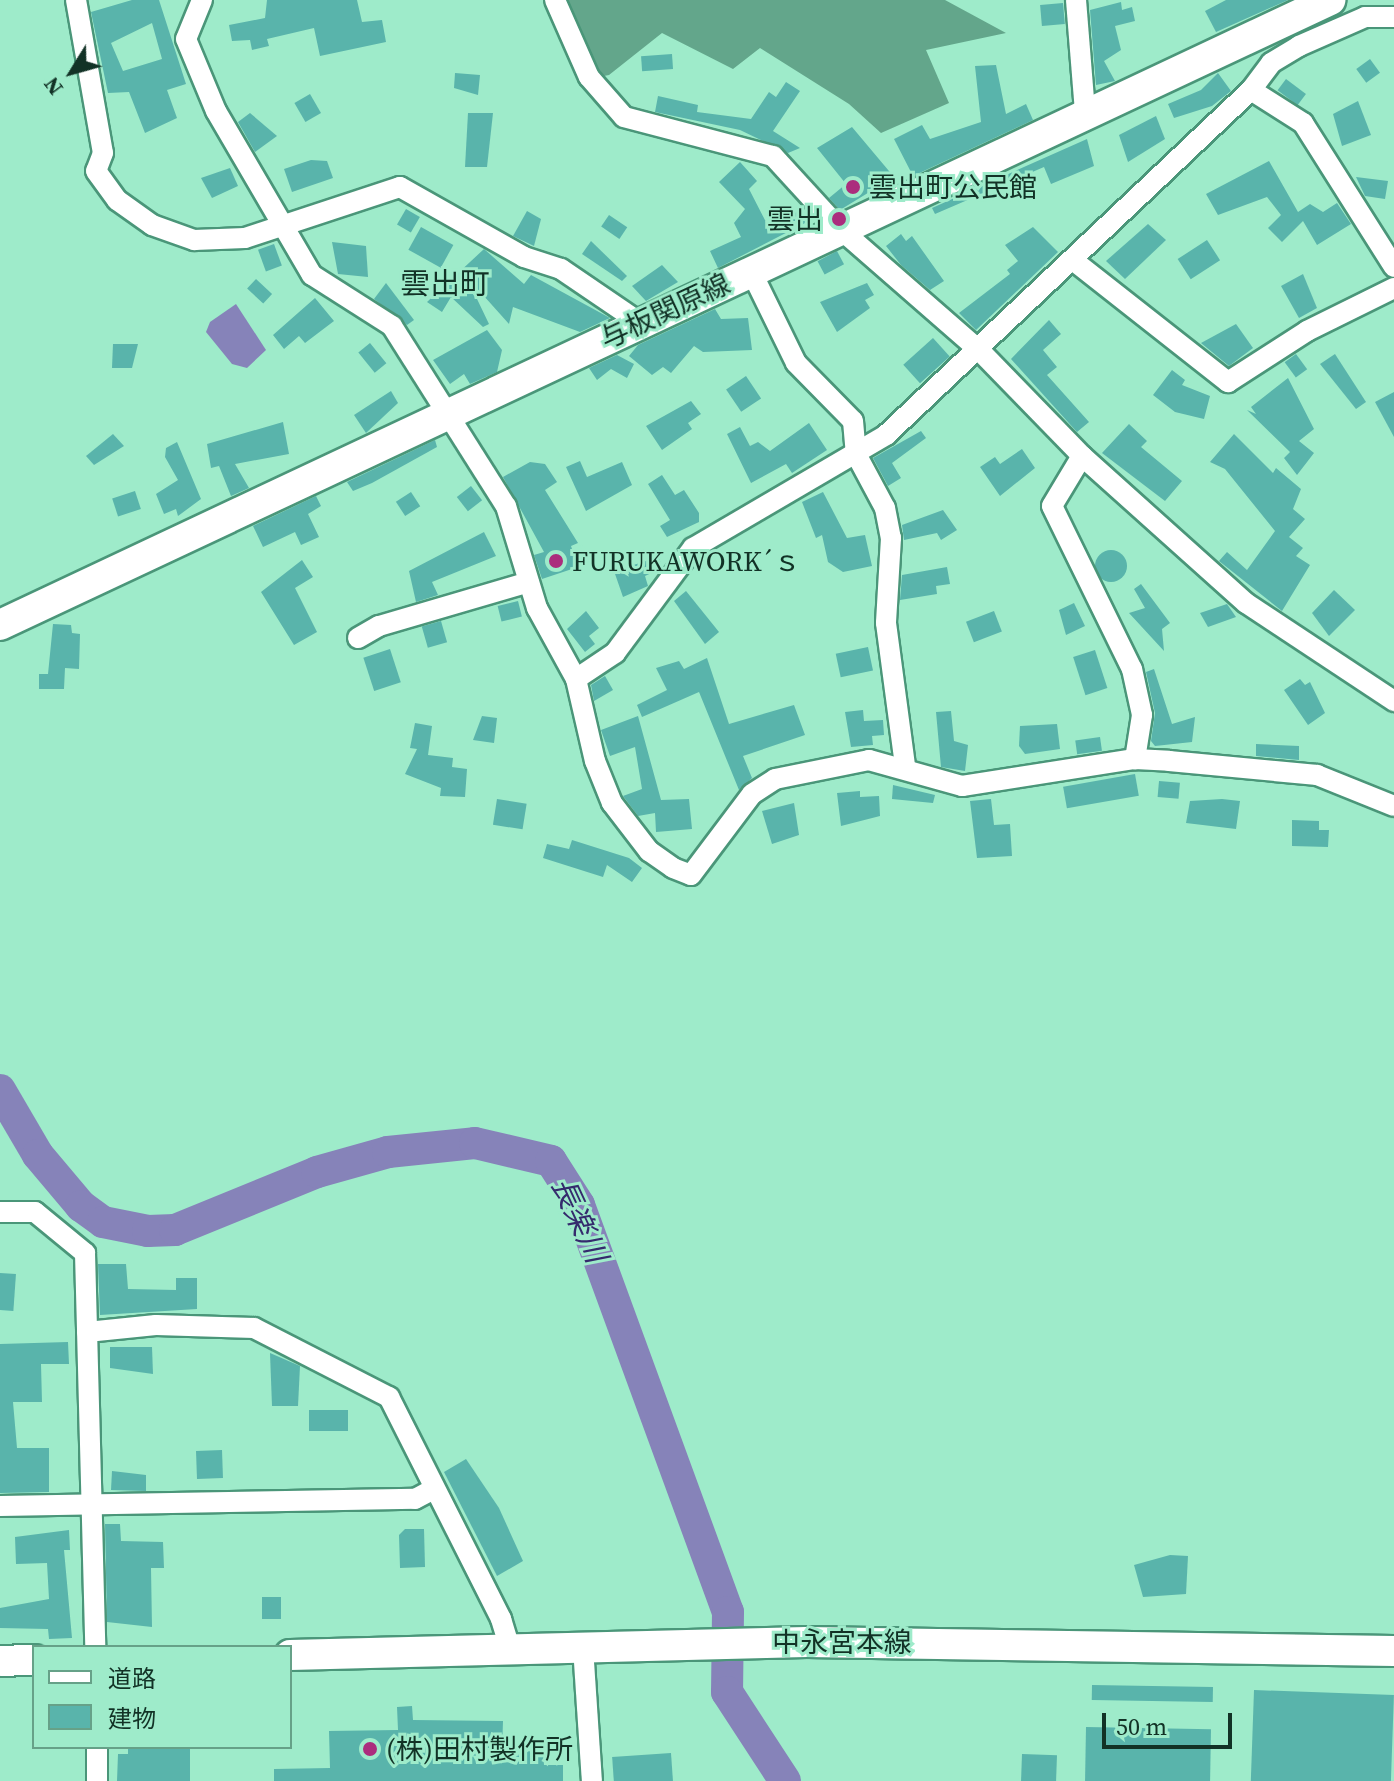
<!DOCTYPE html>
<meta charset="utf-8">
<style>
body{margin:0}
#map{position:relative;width:1394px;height:1781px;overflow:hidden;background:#9eebca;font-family:"Source Serif 4","Noto Sans JP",serif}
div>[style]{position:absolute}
.forest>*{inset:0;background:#63a68b}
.water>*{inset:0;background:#8683b9}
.river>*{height:32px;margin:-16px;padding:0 16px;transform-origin:16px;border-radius:16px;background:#8683b9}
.building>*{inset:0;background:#59b4ab;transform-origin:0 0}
.round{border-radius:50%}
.roads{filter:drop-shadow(2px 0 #4a9679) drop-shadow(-2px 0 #4a9679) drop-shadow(0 2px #4a9679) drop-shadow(0 -2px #4a9679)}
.minor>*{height:20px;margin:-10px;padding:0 10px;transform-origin:10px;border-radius:10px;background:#fff}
.secondary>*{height:30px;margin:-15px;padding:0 15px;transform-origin:15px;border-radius:15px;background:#fff}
.dots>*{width:22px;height:22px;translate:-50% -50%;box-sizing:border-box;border:4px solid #9eebca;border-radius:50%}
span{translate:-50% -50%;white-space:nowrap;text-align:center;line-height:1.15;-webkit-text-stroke:6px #9eebca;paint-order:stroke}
.poi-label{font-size:28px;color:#123226}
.left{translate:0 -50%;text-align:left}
.right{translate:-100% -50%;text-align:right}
.street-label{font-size:28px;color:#123226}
.neighbourhood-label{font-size:30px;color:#123226}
.water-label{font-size:30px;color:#352b6d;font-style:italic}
.legend{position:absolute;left:32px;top:1645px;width:260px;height:104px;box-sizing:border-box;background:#9eebca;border:2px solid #66a188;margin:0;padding:10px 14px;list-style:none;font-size:24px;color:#123226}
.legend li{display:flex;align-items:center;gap:16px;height:40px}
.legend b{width:40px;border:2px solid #66a188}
.north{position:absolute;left:32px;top:32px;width:80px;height:80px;-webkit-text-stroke:6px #9eebca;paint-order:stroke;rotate:233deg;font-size:22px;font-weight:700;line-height:32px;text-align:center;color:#123226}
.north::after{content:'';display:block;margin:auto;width:28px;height:36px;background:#123226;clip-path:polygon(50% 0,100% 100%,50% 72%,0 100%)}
.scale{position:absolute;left:1102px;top:1713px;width:130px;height:36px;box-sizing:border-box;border:4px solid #123226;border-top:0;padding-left:10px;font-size:24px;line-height:28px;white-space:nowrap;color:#123226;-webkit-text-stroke:6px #9eebca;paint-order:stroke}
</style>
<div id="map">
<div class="forest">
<div style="clip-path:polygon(546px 0,945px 0,1006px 33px,926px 50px,949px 103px,881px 133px,849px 104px,760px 48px,733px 69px,662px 33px,609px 75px,578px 81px)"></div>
</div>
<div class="water">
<div style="clip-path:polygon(236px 304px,266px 350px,247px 368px,232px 364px,206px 332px,210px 322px)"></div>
</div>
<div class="river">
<div style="left:0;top:1090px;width:75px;rotate:59.7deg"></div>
<div style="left:38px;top:1155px;width:67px;rotate:49.9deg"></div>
<div style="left:81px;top:1206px;width:27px;rotate:36deg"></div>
<div style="left:103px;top:1222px;width:46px;rotate:11.3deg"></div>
<div style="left:148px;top:1231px;width:27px;rotate:-2deg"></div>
<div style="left:175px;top:1230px;width:153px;rotate:-22.2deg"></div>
<div style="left:317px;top:1172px;width:74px;rotate:-15.7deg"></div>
<div style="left:388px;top:1152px;width:87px;rotate:-5.9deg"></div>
<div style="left:475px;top:1143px;width:78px;rotate:13.3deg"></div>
<div style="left:551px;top:1161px;width:52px;rotate:57.5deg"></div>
<div style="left:579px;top:1205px;width:433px;rotate:69.9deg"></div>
<div style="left:728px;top:1612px;width:80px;rotate:90.7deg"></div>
<div style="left:727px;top:1692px;width:106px;rotate:56.9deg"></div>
</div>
<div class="building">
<div style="clip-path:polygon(evenodd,132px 0,159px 0,186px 84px,167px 90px,177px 118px,145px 133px,129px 92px,108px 93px,91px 12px,132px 0,152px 23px,162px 59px,123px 71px,111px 43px,152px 23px)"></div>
<div style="clip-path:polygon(267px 0,357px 0,362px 22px,382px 20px,386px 42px,320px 56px,314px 28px,267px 39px,269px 46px,252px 50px,250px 40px,232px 41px,229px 25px,265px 18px)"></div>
<div style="clip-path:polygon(1226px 0,1288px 0,1216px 32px,1205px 11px)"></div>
<div style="clip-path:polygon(1121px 2px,1122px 10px,1132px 7px,1135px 21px,1115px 26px,1121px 50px,1104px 61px,1115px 81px,1096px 85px,1090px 10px)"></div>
<div style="left:1063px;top:3px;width:21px;height:23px;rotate:85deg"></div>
<div style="left:672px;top:54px;width:15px;height:31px;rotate:86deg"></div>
<div style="left:1370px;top:59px;width:17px;height:17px;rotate:54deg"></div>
<div style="clip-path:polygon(996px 65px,1006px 114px,1026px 104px,1033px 120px,913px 176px,894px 139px,922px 125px,930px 139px,981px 122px,975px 66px)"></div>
<div style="clip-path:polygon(455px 73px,480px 75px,478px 95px,454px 88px)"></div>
<div style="clip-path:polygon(1218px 73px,1231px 91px,1212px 106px,1174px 118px,1168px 104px,1201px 90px)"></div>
<div style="left:1286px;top:79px;width:25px;height:14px;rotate:37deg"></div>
<div style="clip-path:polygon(786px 82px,800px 91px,773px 131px,800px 148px,788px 153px,740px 130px,655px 112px,658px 96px,698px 105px,697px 112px,751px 119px,769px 92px,776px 97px)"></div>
<div style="left:310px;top:94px;width:22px;height:18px;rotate:60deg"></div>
<div style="clip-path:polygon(1358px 101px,1371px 135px,1342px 146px,1333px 114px)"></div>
<div style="clip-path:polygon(250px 113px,277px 136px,255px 152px,238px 122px)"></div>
<div style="clip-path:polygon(468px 113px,493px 113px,487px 167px,465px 167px)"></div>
<div style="clip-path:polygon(1156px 116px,1165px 139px,1128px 162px,1119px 135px)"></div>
<div style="clip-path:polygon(852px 127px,894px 177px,840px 210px,829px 198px,846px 184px,817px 148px)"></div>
<div style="clip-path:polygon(1087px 139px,1094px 166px,1051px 184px,1044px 167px,935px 214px,932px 208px)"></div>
<div style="clip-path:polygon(311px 160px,327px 161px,333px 178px,292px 192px,284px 169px)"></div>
<div style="clip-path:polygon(1269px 161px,1298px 212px,1310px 204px,1323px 212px,1337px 203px,1351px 224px,1317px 245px,1303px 221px,1282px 242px,1268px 228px,1281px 215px,1267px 197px,1218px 215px,1206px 194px)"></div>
<div style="clip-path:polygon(740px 162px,757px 181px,749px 189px,768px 226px,801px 210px,809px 221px,718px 268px,710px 251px,741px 237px,734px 223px,745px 209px,719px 182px)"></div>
<div style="clip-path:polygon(230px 168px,238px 186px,212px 198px,201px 178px)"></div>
<div style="clip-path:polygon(1356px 177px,1388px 181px,1385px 199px,1365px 196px)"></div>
<div style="left:406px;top:209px;width:16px;height:18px;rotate:30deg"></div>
<div style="clip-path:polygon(527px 211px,541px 219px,534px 246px,513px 236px)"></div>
<div style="left:609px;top:215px;width:22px;height:14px;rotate:34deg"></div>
<div style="clip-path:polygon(1148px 224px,1166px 240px,1125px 279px,1106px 261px)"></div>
<div style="left:421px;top:227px;width:37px;height:26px;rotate:29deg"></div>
<div style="clip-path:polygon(1033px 227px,1058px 252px,976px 330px,959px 313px,1010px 274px,1007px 270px,1018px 261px,1005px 245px)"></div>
<div style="clip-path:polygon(901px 234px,906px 241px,912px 236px,944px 281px,930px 290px,901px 265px,886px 246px)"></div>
<div style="left:1207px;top:240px;width:24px;height:35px;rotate:57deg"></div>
<div style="clip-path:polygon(591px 241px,627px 276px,622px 281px,582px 254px)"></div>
<div style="clip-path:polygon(332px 242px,366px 246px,368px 277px,338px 274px)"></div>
<div style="left:274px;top:244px;width:23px;height:17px;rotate:70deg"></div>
<div style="clip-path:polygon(484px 249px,524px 284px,531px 275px,610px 318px,580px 332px,513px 307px,509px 324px,466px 276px,489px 324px,483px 327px,451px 297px,442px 312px,427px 302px)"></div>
<div style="left:837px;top:251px;width:15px;height:22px;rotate:62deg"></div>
<div style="clip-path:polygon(662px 265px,678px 282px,646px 301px,632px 286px)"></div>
<div style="clip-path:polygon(1303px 274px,1317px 308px,1299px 318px,1281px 286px)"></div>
<div style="left:256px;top:279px;width:22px;height:13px;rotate:43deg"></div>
<div style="clip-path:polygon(386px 283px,414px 320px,407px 325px,374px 299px)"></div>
<div style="clip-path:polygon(867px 283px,874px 295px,865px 300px,870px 308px,837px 332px,820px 302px)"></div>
<div style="clip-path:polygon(315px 298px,334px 321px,305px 343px,299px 336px,284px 349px,273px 335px)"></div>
<div style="clip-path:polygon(715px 309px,721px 319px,748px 318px,752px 350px,703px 352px,694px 346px,671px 373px,663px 367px,652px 375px,629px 356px,638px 345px)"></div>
<div style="clip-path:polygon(1049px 320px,1061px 334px,1043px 350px,1057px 367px,1047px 375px,1089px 422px,1077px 432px,1011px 359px)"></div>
<div style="clip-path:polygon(1236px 324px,1253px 348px,1229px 366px,1201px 343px)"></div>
<div style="clip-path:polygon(487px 330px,502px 350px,497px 372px,470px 384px,464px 374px,450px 384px,433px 360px)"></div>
<div style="left:933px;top:338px;width:25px;height:40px;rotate:48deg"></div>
<div style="left:370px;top:343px;width:26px;height:15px;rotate:51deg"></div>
<div style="clip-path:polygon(113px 344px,138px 344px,132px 368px,112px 368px)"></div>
<div style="left:1296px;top:354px;width:19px;height:14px;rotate:54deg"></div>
<div style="clip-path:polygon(1335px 354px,1366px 402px,1356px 409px,1320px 364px)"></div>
<div style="clip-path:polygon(617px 355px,634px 364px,627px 378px,611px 369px,597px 380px,589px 368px)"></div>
<div style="clip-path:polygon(1172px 370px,1185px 380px,1182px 385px,1210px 396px,1204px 419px,1175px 412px,1153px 395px)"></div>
<div style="left:746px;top:376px;width:27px;height:24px;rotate:56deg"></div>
<div style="clip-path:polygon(1288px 378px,1314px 429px,1299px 441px,1314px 453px,1297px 475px,1284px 458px,1290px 452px,1247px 410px,1256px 414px,1251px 407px)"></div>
<div style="clip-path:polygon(391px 391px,398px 403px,366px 433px,354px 415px)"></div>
<div style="clip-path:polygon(1394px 392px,1394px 437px,1375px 402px)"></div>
<div style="clip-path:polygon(691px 401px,701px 414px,688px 423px,692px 429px,662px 450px,646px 426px)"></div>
<div style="clip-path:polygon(283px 422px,289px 454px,235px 464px,249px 488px,231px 496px,219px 466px,211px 468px,207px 444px)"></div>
<div style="clip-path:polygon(809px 423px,827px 450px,792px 473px,786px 464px,751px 483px,727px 434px,740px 427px,750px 446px,758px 442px,770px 451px)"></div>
<div style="clip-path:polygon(1129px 424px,1147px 441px,1141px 447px,1182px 481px,1165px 501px,1102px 453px)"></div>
<div style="clip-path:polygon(921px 431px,926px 438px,892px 463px,901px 478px,888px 486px,873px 458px)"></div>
<div style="clip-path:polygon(113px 434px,124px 446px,94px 465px,86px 456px)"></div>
<div style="clip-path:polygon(1234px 434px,1273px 473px,1276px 468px,1301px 489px,1293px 509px,1305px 519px,1289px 537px,1303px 548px,1296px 556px,1310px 565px,1282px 611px,1219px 561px,1227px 552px,1247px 570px,1275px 531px,1225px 469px,1210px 462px)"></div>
<div style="clip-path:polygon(435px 440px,437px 447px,372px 483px,353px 491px,347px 482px)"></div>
<div style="clip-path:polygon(177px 442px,201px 499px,178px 516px,176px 509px,164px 514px,156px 494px,178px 480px,165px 457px,166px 448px)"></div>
<div style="clip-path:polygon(1022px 449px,1035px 468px,1000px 496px,980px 467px,995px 457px,1000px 464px)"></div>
<div style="clip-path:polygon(580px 461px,587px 477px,622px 462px,632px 485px,586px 511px,566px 467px)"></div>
<div style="clip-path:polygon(530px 462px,545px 464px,557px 482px,545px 490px,578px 543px,571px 546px,578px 567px,542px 579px,534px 555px,544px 552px,503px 477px)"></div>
<div style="clip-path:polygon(662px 475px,675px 495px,684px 490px,699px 513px,699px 522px,667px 537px,660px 526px,670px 520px,648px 484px)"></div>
<div style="left:471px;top:486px;width:18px;height:18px;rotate:52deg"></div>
<div style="left:135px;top:491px;width:19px;height:24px;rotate:72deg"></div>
<div style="left:411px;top:492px;width:17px;height:18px;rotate:57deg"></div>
<div style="clip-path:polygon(823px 492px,847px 538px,865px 535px,872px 566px,843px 572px,828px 562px,822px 535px,816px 538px,802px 502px)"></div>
<div style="clip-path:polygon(316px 496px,321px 506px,308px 514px,319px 537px,301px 545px,295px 532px,263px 547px,253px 526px)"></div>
<div style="clip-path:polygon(943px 510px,957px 530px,941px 540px,937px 533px,904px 540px,902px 525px)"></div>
<div style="clip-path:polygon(484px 532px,496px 556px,432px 582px,438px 595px,416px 602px,409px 571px)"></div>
<div class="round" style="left:1095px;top:550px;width:32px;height:32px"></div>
<div style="clip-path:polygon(659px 557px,662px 568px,645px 576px,648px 586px,623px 597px,614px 571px)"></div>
<div style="clip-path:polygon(302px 560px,313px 577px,295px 588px,317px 632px,294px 645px,261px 592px)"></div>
<div style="clip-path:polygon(947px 567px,950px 584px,936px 586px,937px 594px,900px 600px,902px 575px)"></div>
<div style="clip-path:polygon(1141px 584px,1170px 623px,1162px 629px,1164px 651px,1129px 613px,1145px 608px,1134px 589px)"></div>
<div style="clip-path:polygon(1334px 590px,1355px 610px,1329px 636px,1312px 613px)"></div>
<div style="clip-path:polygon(686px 591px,719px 632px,705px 644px,674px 601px)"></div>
<div style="left:518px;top:601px;width:16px;height:21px;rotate:76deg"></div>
<div style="clip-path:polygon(1074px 603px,1085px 626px,1066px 635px,1059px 610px)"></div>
<div style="clip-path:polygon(1227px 604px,1236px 617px,1208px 627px,1200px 613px)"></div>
<div style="clip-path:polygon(586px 611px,599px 628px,589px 636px,595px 644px,585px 652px,567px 629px)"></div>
<div style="left:994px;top:611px;width:22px;height:30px;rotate:69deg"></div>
<div style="left:441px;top:621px;width:22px;height:20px;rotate:74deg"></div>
<div style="clip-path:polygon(53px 624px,71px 625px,72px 633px,80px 634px,79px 669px,65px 668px,64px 689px,39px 689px,39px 674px,48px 674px)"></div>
<div style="left:868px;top:647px;width:24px;height:33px;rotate:78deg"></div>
<div style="left:390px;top:649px;width:35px;height:28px;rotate:72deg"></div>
<div style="left:1095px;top:650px;width:40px;height:23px;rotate:72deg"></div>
<div style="clip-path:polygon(707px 658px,729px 724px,794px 705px,805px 735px,743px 756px,752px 778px,739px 790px,699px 692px,642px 717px,637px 705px,667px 690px,656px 668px,679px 661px,684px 669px)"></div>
<div style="clip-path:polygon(1154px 669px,1172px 724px,1195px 717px,1192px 742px,1155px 746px,1151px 741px,1155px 713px,1146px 672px)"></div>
<div style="clip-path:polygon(605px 676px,613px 690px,594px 701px,591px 685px)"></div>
<div style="clip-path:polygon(1300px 679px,1305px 685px,1310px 682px,1325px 713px,1308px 725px,1284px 690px)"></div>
<div style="clip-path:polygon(863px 710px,864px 721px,883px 720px,884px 735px,872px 736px,873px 745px,851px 747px,845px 712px)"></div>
<div style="clip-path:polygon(951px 711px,954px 741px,968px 745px,965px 771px,941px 767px,936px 712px)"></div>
<div style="clip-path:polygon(482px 716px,497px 718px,494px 743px,473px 740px)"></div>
<div style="clip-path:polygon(638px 716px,661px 800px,689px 799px,692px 829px,656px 832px,655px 813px,638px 816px,623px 796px,642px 789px,635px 747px,610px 756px,601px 730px)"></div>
<div style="clip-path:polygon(415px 723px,432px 726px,428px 755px,453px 758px,452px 767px,467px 769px,465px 797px,440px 796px,441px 788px,405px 774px,417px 749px,410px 748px)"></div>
<div style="clip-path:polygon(1057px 724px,1060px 749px,1025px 754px,1019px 746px,1020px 726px)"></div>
<div style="left:1100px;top:737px;width:14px;height:25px;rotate:82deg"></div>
<div style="clip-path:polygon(1256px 744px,1299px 746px,1299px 760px,1256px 756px)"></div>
<div style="left:1135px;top:774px;width:22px;height:73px;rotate:80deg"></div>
<div style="left:1159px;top:781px;width:21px;height:16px;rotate:5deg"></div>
<div style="clip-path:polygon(893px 785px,935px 795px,933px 803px,892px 799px)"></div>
<div style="clip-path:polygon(860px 791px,860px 797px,879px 796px,880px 816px,841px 826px,837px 793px)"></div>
<div style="left:497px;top:799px;width:30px;height:26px;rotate:9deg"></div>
<div style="clip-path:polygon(991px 799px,994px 825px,1010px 824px,1012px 856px,977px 858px,970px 801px)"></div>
<div style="clip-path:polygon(1222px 799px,1240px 801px,1236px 829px,1186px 823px,1190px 801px)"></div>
<div style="clip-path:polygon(794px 803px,799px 835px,772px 844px,762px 811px)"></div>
<div style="clip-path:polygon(1292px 820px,1319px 821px,1319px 830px,1329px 830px,1328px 847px,1292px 846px)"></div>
<div style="clip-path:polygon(572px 840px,629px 858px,642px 868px,632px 882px,607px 865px,603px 877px,543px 858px,547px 844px,569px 849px)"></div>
<div style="clip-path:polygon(98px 1264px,126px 1264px,128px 1289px,176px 1290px,176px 1278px,197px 1278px,197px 1309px,100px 1315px)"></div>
<div style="left:0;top:1273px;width:16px;height:37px;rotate:4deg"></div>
<div style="clip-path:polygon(68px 1342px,69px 1364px,41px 1364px,42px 1402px,13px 1402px,17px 1448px,49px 1448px,49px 1492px,0 1493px,0 1344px)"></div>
<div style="clip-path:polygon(110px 1347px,152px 1347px,153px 1374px,110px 1368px)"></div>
<div style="clip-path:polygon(270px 1353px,300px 1366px,298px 1406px,272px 1406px)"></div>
<div style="left:348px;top:1410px;width:21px;height:39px;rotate:90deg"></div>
<div style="left:222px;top:1450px;width:28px;height:26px;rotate:88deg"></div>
<div style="clip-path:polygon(466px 1459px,499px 1508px,523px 1561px,497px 1576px,444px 1472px)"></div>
<div style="clip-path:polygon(112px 1471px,146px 1475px,146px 1491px,111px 1490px)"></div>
<div style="clip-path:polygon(105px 1524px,120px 1524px,121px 1541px,163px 1542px,164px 1568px,151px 1568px,152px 1627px,107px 1622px)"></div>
<div style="clip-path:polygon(405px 1529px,424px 1529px,425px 1567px,400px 1568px,399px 1535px)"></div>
<div style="clip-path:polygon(69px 1530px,70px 1550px,64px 1550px,72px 1638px,49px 1639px,48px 1629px,0 1628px,0 1608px,49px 1599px,47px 1563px,16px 1564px,15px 1537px)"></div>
<div style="clip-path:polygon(1170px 1555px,1188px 1556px,1186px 1594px,1143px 1597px,1134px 1565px)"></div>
<div style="left:262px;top:1597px;width:19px;height:22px"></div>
<div style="left:1092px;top:1685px;width:121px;height:15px;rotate:1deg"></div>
<div style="left:1254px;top:1690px;width:140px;height:91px;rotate:2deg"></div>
<div style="clip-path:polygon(412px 1706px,413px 1720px,503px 1721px,502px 1752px,543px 1751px,544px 1765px,563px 1765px,563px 1781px,274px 1781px,274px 1769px,330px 1768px,329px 1731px,398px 1730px,397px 1707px)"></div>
<div style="left:1086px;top:1727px;width:125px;height:54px;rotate:1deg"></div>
<div style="clip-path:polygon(128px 1747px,190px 1747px,190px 1781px,117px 1781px,118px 1754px,128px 1754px)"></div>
<div style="left:671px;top:1753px;width:28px;height:59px;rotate:86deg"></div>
<div style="left:1022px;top:1754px;width:35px;height:27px;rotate:2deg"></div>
</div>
<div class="roads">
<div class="minor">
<div style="left:76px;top:0;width:155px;rotate:80deg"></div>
<div style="left:103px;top:153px;width:19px;rotate:111deg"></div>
<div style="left:96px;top:171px;width:36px;rotate:54deg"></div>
<div style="left:117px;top:200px;width:43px;rotate:35.5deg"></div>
<div style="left:152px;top:225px;width:45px;rotate:19.7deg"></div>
<div style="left:194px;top:240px;width:51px;rotate:-2.2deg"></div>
<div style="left:245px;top:238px;width:163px;rotate:-18.2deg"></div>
<div style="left:400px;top:187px;width:142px;rotate:29.4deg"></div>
<div style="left:524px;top:257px;width:39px;rotate:18deg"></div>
<div style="left:561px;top:269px;width:94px;rotate:34.2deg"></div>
<div style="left:202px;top:0;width:42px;rotate:112.3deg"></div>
<div style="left:186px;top:39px;width:78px;rotate:67.4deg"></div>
<div style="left:216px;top:111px;width:190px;rotate:59.7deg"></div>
<div style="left:312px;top:275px;width:95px;rotate:32.5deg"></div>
<div style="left:392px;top:326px;width:213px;rotate:57.7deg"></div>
<div style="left:506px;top:506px;width:107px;rotate:73.1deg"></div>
<div style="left:537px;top:608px;width:81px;rotate:61.2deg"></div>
<div style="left:576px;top:679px;width:84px;rotate:77deg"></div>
<div style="left:595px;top:761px;width:45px;rotate:68deg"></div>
<div style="left:612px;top:803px;width:61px;rotate:52.4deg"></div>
<div style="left:649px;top:851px;width:29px;rotate:35deg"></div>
<div style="left:673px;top:868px;width:19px;rotate:21deg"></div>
<div style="left:691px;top:875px;width:101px;rotate:-53deg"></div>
<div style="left:752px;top:794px;width:27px;rotate:-33deg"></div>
<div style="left:775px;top:779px;width:96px;rotate:-11.4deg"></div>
<div style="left:869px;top:760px;width:97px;rotate:15.6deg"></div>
<div style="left:962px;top:786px;width:175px;rotate:-8.9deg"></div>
<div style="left:1135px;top:759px;width:34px;rotate:3deg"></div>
<div style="left:1169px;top:761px;width:149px;rotate:5.4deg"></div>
<div style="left:1317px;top:775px;width:83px;rotate:21.9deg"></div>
<div style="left:555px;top:0;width:84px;rotate:66.2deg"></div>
<div style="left:589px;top:77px;width:53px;rotate:48.8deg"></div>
<div style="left:624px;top:117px;width:154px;rotate:14.7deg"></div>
<div style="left:773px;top:156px;width:98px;rotate:47.5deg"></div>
<div style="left:839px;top:228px;width:189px;rotate:41.1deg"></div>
<div style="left:981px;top:352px;width:145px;rotate:45.8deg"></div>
<div style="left:1082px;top:456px;width:220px;rotate:41.9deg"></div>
<div style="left:1246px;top:603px;width:178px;rotate:33.5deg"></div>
<div style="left:1076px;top:0;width:111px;rotate:85.4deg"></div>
<div style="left:1251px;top:90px;width:34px;rotate:-53deg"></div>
<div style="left:1271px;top:63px;width:33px;rotate:-31deg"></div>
<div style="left:1299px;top:46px;width:72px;rotate:-23.7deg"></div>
<div style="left:1365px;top:17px;width:29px"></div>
<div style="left:1074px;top:261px;width:196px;rotate:38.2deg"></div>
<div style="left:1228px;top:382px;width:94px;rotate:-32.8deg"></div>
<div style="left:1307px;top:331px;width:97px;rotate:-26.3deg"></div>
<div style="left:751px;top:271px;width:102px;rotate:63.9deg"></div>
<div style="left:796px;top:363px;width:81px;rotate:45.5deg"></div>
<div style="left:853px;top:421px;width:33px;rotate:85deg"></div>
<div style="left:856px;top:454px;width:61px;rotate:61.8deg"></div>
<div style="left:885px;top:508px;width:31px;rotate:79deg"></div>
<div style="left:891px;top:538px;width:85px;rotate:93.4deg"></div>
<div style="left:886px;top:623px;width:143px;rotate:82.4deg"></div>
<div style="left:1082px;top:456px;width:58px;rotate:121deg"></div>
<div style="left:1052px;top:506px;width:182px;rotate:63.9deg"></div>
<div style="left:1132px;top:669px;width:47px;rotate:77.7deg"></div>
<div style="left:1142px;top:715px;width:45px;rotate:99deg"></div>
<div style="left:358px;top:638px;width:24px;rotate:-30deg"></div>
<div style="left:379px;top:626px;width:156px;rotate:-16.3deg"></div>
<div style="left:576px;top:679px;width:47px;rotate:-33.7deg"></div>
<div style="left:615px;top:653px;width:131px;rotate:-53.4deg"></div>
<div style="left:693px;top:548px;width:224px;rotate:-30.3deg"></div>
<div style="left:886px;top:435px;width:502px;rotate:-43.39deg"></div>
<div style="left:1251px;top:90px;width:62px;rotate:32.4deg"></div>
<div style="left:1303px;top:123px;width:170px;rotate:57.7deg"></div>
<div style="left:0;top:1212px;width:35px"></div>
<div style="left:35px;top:1212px;width:65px;rotate:39.4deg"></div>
<div style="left:85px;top:1253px;width:394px;rotate:88.5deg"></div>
<div style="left:87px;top:1332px;width:69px;rotate:-5.8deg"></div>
<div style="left:156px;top:1325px;width:98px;rotate:1.8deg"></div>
<div style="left:254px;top:1328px;width:152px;rotate:27.1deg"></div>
<div style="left:389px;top:1397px;width:249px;rotate:63.2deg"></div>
<div style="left:501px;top:1619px;width:30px;rotate:73deg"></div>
<div style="left:0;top:1506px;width:415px;rotate:-1deg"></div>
<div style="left:415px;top:1499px;width:21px;rotate:-28deg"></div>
<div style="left:583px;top:1647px;width:134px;rotate:86.2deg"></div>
<div style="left:97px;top:1747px;width:34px;rotate:90deg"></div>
</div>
<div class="secondary">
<div style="left:0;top:625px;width:1470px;rotate:-25.17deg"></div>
<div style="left:290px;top:1655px;width:517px;rotate:-1.44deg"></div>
<div style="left:807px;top:1642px;width:587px;rotate:0.88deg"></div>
<div style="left:0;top:1661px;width:34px;rotate:-2deg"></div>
</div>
</div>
<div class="dots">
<div style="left:853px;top:187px;background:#ab2d7d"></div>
<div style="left:839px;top:219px;background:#ab2d7d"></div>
<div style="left:556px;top:561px;background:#ab2d7d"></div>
<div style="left:370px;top:1749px;background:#ab2d7d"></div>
</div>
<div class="poi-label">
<span class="left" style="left:869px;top:187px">雲出町公民館</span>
<span class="right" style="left:823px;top:219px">雲出</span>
<span class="left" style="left:572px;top:561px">FURUKAWORK´ｓ</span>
<span class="left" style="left:386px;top:1749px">(株)田村製作所</span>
</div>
<div class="street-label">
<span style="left:665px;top:311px;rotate:-25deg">与板関原線</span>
<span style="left:842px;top:1642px">中永宮本線</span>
</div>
<div class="neighbourhood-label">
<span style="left:445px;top:284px">雲出町</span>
</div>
<div class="water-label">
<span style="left:579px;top:1220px;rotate:65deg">長楽川</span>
</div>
<ul class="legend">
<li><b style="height:10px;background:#fff"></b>道路</li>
<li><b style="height:22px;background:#59b4ab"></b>建物</li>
</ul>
<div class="north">N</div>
<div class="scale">50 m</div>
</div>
